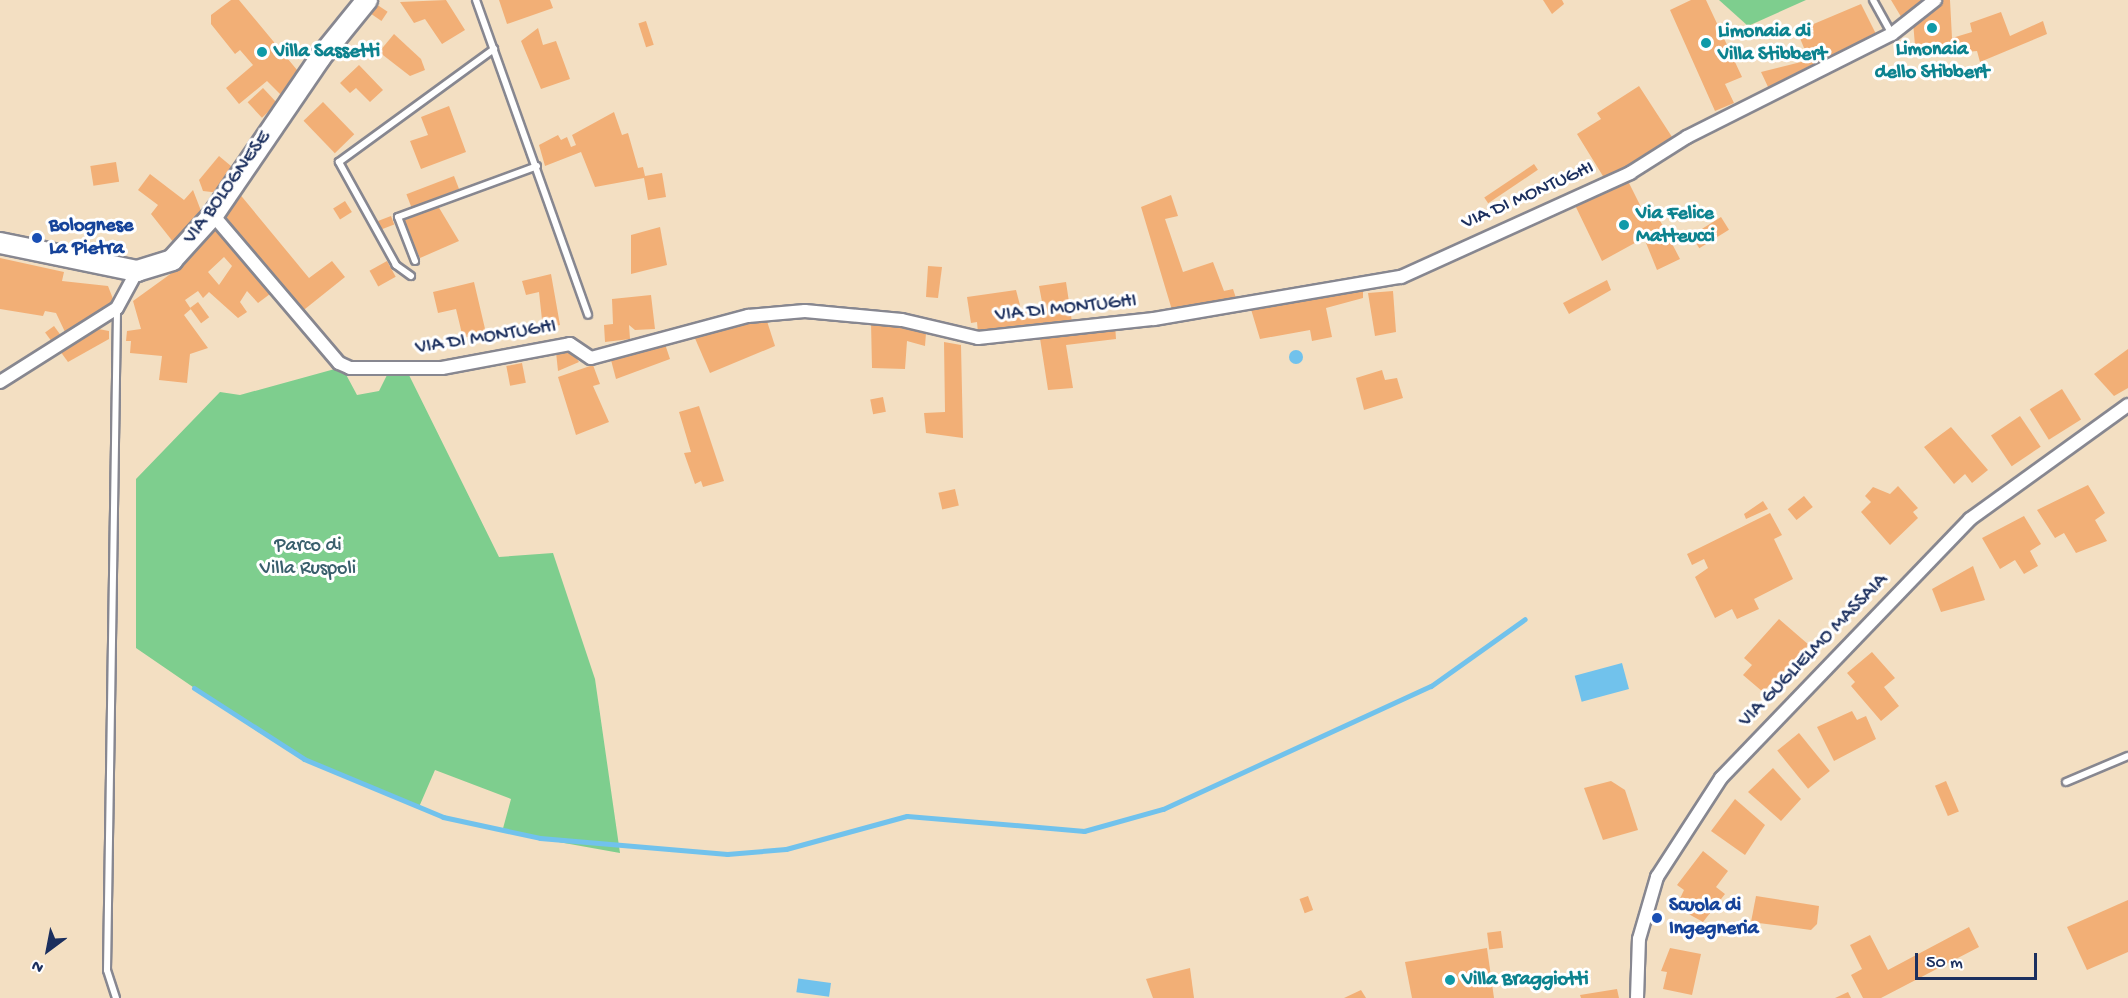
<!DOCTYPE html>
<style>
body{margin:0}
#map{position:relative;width:2128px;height:998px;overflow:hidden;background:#f3dfc2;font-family:"Gochi Hand",sans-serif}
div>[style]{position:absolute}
.green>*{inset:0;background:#7ece8e}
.water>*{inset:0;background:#71c2ec;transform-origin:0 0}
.round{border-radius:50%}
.stream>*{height:5px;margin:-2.5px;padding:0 2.5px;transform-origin:2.5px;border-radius:2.5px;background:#71c2ec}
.building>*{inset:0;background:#f2af76;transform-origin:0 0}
.roads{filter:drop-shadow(2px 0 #878790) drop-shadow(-2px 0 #878790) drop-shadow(0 2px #878790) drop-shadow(0 -2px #878790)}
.lane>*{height:6px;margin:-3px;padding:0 3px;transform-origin:3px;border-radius:3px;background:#fff}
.street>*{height:12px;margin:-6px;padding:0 6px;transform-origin:6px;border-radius:6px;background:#fff}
.primary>*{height:20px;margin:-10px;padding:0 10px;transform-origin:10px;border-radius:10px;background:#fff}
.dots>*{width:16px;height:16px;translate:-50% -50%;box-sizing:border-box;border:3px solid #fff;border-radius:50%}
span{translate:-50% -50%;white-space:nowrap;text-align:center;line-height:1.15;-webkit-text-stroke:6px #fff;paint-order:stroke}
.culture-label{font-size:20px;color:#0d838f;font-weight:700}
.left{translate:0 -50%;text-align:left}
.street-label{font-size:20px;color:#1b2f5e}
.transit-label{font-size:20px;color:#164399;font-weight:700}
.park-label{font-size:20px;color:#395f6c}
.north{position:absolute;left:18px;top:920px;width:60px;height:60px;-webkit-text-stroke:4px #fff;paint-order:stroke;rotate:212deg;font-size:16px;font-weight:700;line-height:24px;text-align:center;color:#1b2f5e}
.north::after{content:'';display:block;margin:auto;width:21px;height:27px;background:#1b2f5e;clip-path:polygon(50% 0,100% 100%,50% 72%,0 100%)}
.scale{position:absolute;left:1915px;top:953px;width:122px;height:27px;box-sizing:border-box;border:3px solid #1b2f5e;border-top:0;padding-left:8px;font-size:18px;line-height:21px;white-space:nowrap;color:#1b2f5e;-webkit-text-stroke:4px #fff;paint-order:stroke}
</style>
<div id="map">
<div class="green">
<div style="clip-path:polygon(1719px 0,1806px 0,1748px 26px)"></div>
<div style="clip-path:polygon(342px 367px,357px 395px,379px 391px,387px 375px,408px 373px,499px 557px,553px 553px,595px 679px,620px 853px,502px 832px,511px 799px,435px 770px,419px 807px,323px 768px,260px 733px,136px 648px,136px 479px,220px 392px,240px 395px)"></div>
</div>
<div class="water">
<div class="round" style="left:1289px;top:350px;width:14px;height:14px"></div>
<div style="left:1622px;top:663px;width:27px;height:49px;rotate:75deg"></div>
<div style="left:831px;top:983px;width:14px;height:33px;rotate:98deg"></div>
</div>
<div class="stream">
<div style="left:194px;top:688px;width:131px;rotate:32.8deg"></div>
<div style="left:304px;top:759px;width:151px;rotate:22.6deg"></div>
<div style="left:443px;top:817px;width:99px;rotate:12.2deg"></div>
<div style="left:540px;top:838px;width:188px;rotate:4.9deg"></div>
<div style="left:727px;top:854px;width:59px;rotate:-4.8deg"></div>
<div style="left:786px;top:849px;width:125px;rotate:-15.3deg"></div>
<div style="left:907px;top:816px;width:178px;rotate:4.8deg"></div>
<div style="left:1084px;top:831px;width:82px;rotate:-15.6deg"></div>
<div style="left:1163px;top:809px;width:295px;rotate:-24.7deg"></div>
<div style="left:1431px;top:686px;width:115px;rotate:-35.5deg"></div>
</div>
<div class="building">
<div style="clip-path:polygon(231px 0,239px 0,302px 76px,285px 99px,267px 81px,239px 104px,226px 88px,253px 65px,240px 50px,235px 54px,211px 24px,211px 15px)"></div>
<div style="clip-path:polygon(446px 0,465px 30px,442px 44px,425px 19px,414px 23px,400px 2px)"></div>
<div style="clip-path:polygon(499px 0,550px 0,553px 8px,507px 24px)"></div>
<div style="clip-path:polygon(1543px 0,1562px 0,1564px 4px,1552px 14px)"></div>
<div style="clip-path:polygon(1691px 0,1706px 0,1742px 77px,1725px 84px,1734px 103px,1715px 111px,1670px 10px)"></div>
<div style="clip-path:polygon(1891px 0,1930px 0,1903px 20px)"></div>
<div style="clip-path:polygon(1941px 0,1950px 0,1952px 38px,1972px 32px,1970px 23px,2001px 12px,2010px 36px,2043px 21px,2047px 34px,1980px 62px,1977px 51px,1916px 57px,1913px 22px)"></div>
<div style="left:376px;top:4px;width:14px;height:11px;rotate:34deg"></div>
<div style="clip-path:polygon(1861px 4px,1878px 38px,1769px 89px,1761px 72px,1809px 60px,1797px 31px)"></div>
<div style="left:646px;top:21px;width:25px;height:8px;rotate:72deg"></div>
<div style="clip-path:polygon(538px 28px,543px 45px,556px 41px,570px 79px,541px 89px,521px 41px)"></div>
<div style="clip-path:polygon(394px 34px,421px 59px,425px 70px,410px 76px,379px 52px)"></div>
<div style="clip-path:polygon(359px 65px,383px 90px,370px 102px,356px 88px,350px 93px,340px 83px)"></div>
<div style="clip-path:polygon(1639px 86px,1674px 140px,1606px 181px,1577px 134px,1601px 119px,1597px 113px)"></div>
<div style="left:263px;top:88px;width:21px;height:21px;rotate:47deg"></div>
<div style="left:323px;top:102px;width:45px;height:27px;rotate:46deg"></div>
<div style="clip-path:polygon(449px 106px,466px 152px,421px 169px,410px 141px,428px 135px,421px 117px)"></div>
<div style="clip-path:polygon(614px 112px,622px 135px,628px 133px,638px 168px,643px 167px,645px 176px,662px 173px,666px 197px,648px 200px,644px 178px,595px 187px,581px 152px,545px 166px,539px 145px,558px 135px,561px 140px,567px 137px,571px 147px,576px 145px,572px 135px)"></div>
<div style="clip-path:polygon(219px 156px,237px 171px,220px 193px,203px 191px,199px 180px)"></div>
<div style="left:116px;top:162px;width:20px;height:26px;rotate:81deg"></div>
<div style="left:1534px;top:164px;width:7px;height:60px;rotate:56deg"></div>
<div style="clip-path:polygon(150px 174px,184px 200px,193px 190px,203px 216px,174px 243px,151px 214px,158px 205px,138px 190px)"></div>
<div style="left:454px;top:176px;width:14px;height:51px;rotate:69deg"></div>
<div style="clip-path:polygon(1626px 177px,1644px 213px,1654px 209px,1680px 259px,1657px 270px,1644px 238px,1602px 261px,1573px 201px)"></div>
<div style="clip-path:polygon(238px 192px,309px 278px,332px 261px,345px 277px,300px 313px,218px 215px)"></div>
<div style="clip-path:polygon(1171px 195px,1178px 216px,1165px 219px,1183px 272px,1213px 262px,1224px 291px,1233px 289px,1236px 298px,1172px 310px,1141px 207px)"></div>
<div style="left:345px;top:201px;width:13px;height:14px;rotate:58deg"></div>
<div style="clip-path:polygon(438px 206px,459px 241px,420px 258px,403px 221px)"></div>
<div style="left:391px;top:216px;width:9px;height:14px;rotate:69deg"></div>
<div style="left:1721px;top:217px;width:15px;height:35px;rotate:58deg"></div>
<div style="clip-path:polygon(evenodd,219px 225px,274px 291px,258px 303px,247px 291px,240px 302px,247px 312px,238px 318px,209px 292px,203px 298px,198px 291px,185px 300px,191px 309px,184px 315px,208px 348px,190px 354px,187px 383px,159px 380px,162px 356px,130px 353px,131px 341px,126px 341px,127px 331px,141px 329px,133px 301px,187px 262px,219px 225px,224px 257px,232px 266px,219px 285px,208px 272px,224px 257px)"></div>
<div style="clip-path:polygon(660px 227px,667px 265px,631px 274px,631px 235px)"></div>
<div style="clip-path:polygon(0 258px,64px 272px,62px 281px,108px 286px,115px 304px,66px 334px,56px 313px,45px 311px,43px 316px,0 309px)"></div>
<div style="left:387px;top:261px;width:18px;height:20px;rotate:61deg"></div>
<div style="clip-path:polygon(928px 266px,942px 267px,938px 298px,926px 297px)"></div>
<div style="clip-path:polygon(551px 274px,560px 325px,543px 329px,539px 292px,526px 295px,522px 281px)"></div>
<div style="clip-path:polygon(1607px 280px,1611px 290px,1569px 314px,1563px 303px)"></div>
<div style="clip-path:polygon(474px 282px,486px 333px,463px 338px,456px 309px,438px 313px,433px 292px)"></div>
<div style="clip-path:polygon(1066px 282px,1072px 322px,978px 333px,977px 322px,971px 323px,967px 297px,1016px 290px,1021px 309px,1043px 307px,1039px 286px)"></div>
<div style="clip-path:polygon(1363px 290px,1363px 298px,1326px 308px,1332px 337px,1312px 341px,1310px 330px,1260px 339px,1250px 306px)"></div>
<div style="clip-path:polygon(1393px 291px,1396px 332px,1375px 336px,1368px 293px)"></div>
<div style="clip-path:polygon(651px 295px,655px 329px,635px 330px,629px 325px,630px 339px,605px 342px,604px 325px,613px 324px,612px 299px)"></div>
<div style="left:198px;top:302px;width:19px;height:10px;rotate:54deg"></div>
<div style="clip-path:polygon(766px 318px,775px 346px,710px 373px,694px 336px)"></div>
<div style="clip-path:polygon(871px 322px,926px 333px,925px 346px,907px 341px,905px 369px,872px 368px)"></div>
<div style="clip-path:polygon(1115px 324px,1116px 339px,1066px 345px,1073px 388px,1048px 390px,1039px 332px)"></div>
<div style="left:54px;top:326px;width:14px;height:11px;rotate:54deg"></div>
<div style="clip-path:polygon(93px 328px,109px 331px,109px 339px,68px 362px,60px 351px)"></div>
<div style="clip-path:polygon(944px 342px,961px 345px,963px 438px,926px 433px,924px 413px,945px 412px)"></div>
<div style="clip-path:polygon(665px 344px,670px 359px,616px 379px,611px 360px)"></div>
<div style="clip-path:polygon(570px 349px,579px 362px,558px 371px,556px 352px)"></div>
<div style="clip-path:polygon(2128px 349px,2128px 388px,2114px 396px,2094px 374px)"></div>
<div style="left:522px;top:363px;width:20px;height:16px;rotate:79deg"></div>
<div style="clip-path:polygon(593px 365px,600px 384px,593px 386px,609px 422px,576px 435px,558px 377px)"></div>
<div style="clip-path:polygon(1382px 370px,1385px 380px,1397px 378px,1403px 398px,1364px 410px,1356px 378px)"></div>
<div style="left:2062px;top:389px;width:36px;height:38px;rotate:58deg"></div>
<div style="left:883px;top:397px;width:15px;height:13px;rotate:79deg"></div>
<div style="clip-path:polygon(699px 406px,724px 481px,703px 487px,701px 481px,695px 484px,684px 453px,691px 452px,679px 412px)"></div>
<div style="left:2020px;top:416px;width:37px;height:35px;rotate:56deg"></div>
<div style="clip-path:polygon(1951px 427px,1988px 470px,1972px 483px,1965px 474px,1954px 484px,1924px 447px)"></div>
<div style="clip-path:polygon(2088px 485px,2105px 513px,2095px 520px,2107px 541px,2076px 553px,2064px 533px,2055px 538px,2037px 510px)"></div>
<div style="clip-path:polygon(1898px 486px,1918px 508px,1913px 512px,1918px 518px,1890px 545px,1861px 512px,1871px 502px,1865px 496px,1873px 487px,1890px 494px)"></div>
<div style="left:955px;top:489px;width:17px;height:17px;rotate:77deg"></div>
<div style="left:1804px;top:496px;width:14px;height:21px;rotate:51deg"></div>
<div style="clip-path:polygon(1763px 501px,1768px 509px,1746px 519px,1744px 514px)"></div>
<div style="clip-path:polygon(1770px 513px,1782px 535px,1774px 539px,1793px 579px,1754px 599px,1759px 609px,1737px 619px,1732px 609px,1715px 618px,1695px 577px,1708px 568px,1704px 559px,1692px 565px,1687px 554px)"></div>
<div style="clip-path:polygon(2024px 516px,2041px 544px,2030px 551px,2038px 566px,2024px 574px,2015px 560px,2000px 569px,1982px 538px)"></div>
<div style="clip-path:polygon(1973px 566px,1985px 600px,1941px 612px,1932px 589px)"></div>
<div style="clip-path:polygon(1779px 619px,1809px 645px,1763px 692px,1743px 675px,1752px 665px,1744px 658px)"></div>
<div style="clip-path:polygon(1872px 652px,1895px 678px,1884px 687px,1899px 706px,1881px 721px,1851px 686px,1855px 682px,1847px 673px)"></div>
<div style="clip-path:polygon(1852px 711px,1857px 720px,1866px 716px,1876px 739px,1834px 761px,1817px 727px)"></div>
<div style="left:1799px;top:733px;width:49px;height:28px;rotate:51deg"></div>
<div style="clip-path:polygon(1773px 768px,1801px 799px,1781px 821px,1748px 792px)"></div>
<div style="clip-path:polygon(1611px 781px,1625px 790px,1638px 830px,1603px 840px,1584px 788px)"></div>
<div style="left:1946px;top:781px;width:33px;height:12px;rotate:67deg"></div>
<div style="clip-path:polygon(1735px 799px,1765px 825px,1745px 855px,1711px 831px)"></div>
<div style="clip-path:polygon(1703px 851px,1728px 871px,1716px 887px,1725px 894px,1703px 922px,1676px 907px,1684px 890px,1677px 885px)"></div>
<div style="left:1308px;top:896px;width:15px;height:9px;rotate:70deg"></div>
<div style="clip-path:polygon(1756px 896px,1819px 906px,1817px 924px,1811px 930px,1751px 922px)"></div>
<div style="clip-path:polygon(2128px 900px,2128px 952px,2087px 970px,2067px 927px)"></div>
<div style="clip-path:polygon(1969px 927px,1979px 947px,1881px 998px,1863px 998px,1851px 975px,1862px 969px,1850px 945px,1870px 935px,1888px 970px)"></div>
<div style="left:1501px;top:931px;width:17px;height:14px;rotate:83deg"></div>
<div style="clip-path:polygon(1487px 948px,1494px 998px,1412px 998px,1405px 962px)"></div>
<div style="clip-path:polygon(1670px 948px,1701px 954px,1692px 995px,1663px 989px,1667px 972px,1661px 971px)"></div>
<div style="clip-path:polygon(1190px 968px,1194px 998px,1153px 998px,1146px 979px)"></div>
<div style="clip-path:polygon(1617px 989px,1619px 998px,1581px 998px,1580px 995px)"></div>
<div style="clip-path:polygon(1361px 990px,1366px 998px,1344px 998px)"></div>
<div style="clip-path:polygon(1848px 992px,1851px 998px,1835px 998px)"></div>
</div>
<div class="roads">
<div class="lane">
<div style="left:476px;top:0;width:334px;rotate:70.4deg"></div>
<div style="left:1873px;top:0;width:39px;rotate:61deg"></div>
<div style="left:415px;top:261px;width:47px;rotate:-111.1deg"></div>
<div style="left:398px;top:217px;width:148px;rotate:-20.1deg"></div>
<div style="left:411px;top:276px;width:19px;rotate:-144deg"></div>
<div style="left:396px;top:265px;width:118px;rotate:-119deg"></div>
<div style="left:339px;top:162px;width:192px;rotate:-36.1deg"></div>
<div style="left:2066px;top:782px;width:67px;rotate:-22.8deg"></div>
<div style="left:116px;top:998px;width:29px;rotate:-108deg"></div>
<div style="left:107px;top:970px;width:662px;rotate:-89.13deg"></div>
</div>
<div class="street">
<div style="left:213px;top:215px;width:194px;rotate:49.6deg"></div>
<div style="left:339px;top:363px;width:12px;rotate:24deg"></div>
<div style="left:350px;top:368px;width:92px"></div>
<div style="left:442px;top:368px;width:130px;rotate:-10.6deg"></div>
<div style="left:570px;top:344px;width:25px;rotate:34deg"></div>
<div style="left:591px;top:358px;width:163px;rotate:-15deg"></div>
<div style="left:748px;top:316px;width:57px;rotate:-5deg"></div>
<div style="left:805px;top:311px;width:97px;rotate:5.3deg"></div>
<div style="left:902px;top:320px;width:78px;rotate:13.3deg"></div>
<div style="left:978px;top:338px;width:177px;rotate:-6.2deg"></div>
<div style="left:1154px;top:319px;width:251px;rotate:-9.7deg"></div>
<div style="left:1401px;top:277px;width:252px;rotate:-24.4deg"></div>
<div style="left:1630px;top:173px;width:67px;rotate:-32.3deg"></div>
<div style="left:1687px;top:137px;width:229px;rotate:-26.7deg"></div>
<div style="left:1892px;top:34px;width:55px;rotate:-38.3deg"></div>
<div style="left:0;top:382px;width:138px;rotate:-32.3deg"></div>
<div style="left:117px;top:308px;width:42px;rotate:-61.6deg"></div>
<div style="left:1637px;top:998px;width:59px;rotate:-88.1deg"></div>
<div style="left:1639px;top:939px;width:65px;rotate:-73.8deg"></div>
<div style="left:1657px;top:877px;width:118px;rotate:-57.1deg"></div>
<div style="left:1721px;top:778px;width:359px;rotate:-46.1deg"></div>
<div style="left:1970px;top:519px;width:195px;rotate:-35.8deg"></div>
</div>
<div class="primary">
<div style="left:0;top:243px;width:140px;rotate:11.6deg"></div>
<div style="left:137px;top:271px;width:37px;rotate:-17deg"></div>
<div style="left:172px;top:260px;width:61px;rotate:-47.7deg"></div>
<div style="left:213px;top:215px;width:190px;rotate:-55.7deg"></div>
<div style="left:320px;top:58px;width:75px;rotate:-51deg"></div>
</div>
</div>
<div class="dots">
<div style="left:1932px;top:28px;background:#0f9aa8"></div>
<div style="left:1706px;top:43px;background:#0f9aa8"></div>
<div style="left:262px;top:52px;background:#0f9aa8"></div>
<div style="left:1624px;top:225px;background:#0f9aa8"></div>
<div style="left:37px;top:238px;background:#1a4fb4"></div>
<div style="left:1657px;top:918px;background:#1a4fb4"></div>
<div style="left:1450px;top:980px;background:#0f9aa8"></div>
</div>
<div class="culture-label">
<span class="left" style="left:1718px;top:44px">Limonaia di<br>Villa Stibbert</span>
<span style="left:1932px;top:62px">Limonaia<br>dello Stibbert</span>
<span class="left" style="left:274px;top:52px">Villa Sassetti</span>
<span class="left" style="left:1636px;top:226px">Via Felice<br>Matteucci</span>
<span class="left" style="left:1462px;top:980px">Villa Braggiotti</span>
</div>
<div class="street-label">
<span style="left:228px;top:188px;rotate:-54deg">VIA BOLOGNESE</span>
<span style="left:1528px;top:196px;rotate:-24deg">VIA DI MONTUGHI</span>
<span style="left:1066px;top:309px;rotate:-6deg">VIA DI MONTUGHI</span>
<span style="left:486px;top:338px;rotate:-9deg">VIA DI MONTUGHI</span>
<span style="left:1814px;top:651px;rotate:-46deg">VIA GUGLIELMO MASSAIA</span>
</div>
<div class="transit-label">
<span class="left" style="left:49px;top:238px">Bolognese<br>La Pietra</span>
<span class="left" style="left:1669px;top:918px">Scuola di<br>Ingegneria</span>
</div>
<div class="park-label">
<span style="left:308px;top:558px">Parco di<br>Villa Ruspoli</span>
</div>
<div class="north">N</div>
<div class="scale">50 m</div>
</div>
